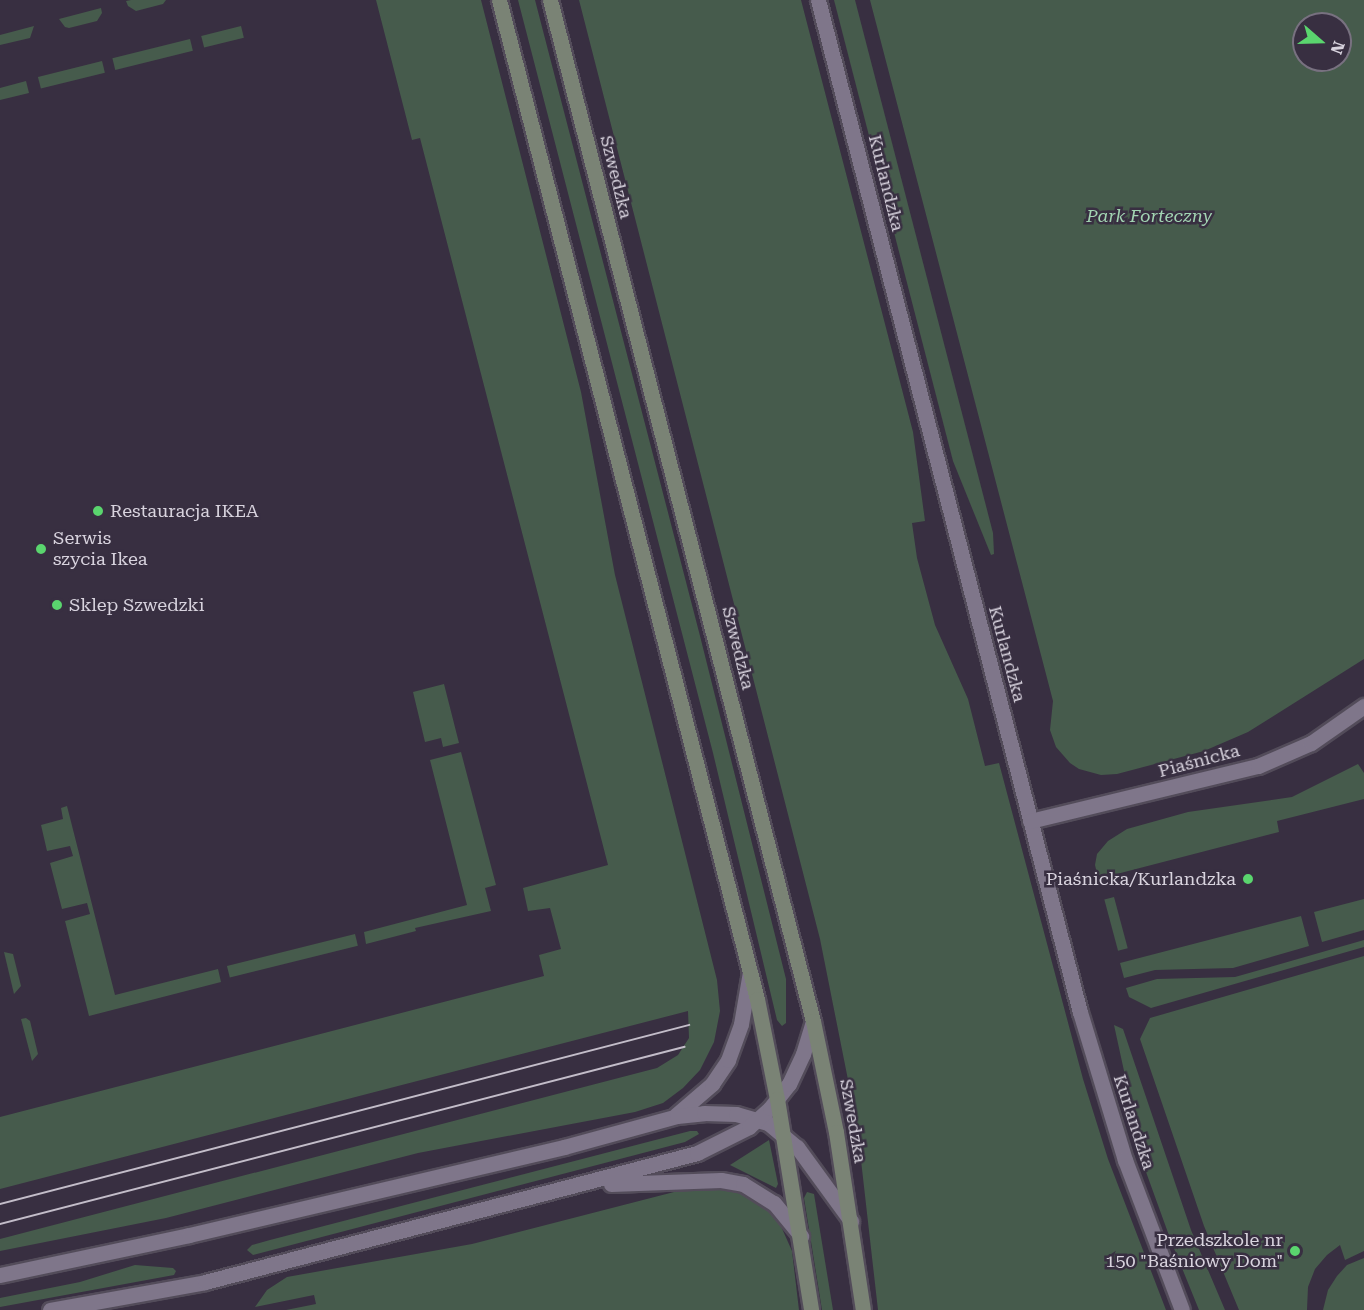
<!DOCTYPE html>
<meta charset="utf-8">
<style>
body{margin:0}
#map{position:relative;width:1364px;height:1310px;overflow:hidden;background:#382f41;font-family:"Roboto Serif",serif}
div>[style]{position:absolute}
.green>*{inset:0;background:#465b4c;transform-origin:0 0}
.roads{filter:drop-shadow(2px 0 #534c5a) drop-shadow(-2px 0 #534c5a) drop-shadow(0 2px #534c5a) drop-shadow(0 -2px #534c5a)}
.street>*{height:15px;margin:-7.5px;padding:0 7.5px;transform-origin:7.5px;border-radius:7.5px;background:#7f768a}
.secondary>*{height:15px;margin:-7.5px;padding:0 7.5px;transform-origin:7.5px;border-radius:7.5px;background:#7a8375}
.tram>*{height:1.5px;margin:-0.75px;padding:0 0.75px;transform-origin:0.75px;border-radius:0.75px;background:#c3bdc9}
.dots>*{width:16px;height:16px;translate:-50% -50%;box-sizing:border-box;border:3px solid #382f41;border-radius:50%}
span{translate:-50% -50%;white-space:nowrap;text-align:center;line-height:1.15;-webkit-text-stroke:5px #382f41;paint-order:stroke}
.street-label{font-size:18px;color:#d8d3de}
.park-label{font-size:18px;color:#a2d4b2;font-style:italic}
.poi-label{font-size:18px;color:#d8d3de}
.left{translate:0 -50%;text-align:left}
.right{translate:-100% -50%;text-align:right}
.north{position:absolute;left:1292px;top:12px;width:60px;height:60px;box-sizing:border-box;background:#382f41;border:2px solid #787180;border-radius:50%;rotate:110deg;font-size:16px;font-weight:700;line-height:24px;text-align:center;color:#d8d3de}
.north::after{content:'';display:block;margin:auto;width:21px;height:27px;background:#5ad56e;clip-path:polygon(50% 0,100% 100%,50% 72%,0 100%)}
</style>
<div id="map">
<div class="green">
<div style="clip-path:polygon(131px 0,166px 0,163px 4px,136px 11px,128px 6px,126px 1px)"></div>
<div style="clip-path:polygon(376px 0,481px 0,581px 392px,615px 575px,717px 980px,720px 1011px,714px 1042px,700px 1070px,683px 1088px,663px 1103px,635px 1112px,418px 1153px,166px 1218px,0 1251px,0 1239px,657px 1068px,678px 1055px,689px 1038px,688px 1011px,0 1189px,0 1117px,544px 976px,539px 955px,561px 949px,550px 908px,528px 911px,523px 888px,608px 865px,420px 138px,412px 140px)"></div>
<div style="clip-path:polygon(518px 0,535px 0,699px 632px,786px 979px,786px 1023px,782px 1026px,777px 1020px,713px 753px)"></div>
<div style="clip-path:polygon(579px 0,801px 0,913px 432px,925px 521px,912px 523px,917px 558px,935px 625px,968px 699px,985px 766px,999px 763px,1083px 1079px,1108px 1159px,1166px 1310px,878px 1310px,857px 1125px,820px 939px)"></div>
<div style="clip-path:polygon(834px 0,855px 0,993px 533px,994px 554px,991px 555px,953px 461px)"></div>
<div style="clip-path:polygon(evenodd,870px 0,1364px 0,1364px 659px,1248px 732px,1204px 751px,1117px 774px,1101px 775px,1079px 769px,1070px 763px,1056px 747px,1050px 730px,1053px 701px,870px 0,1304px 24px,1340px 24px,1340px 60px,1304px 60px,1304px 24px)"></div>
<div style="clip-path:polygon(101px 8px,102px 13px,97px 21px,69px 28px,65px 27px,59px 19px)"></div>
<div style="clip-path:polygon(34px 26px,30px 38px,0 45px,0 35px)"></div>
<div style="left:241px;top:26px;width:12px;height:41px;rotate:76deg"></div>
<div style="left:190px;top:39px;width:12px;height:80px;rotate:76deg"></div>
<div style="left:102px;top:61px;width:12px;height:66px;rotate:76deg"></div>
<div style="clip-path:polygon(26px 81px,29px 93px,0 100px,0 88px)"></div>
<div style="clip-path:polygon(444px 684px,459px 743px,443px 747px,441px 738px,425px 742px,413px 692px)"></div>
<div style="clip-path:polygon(461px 752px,496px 885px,485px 888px,491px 911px,415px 928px,416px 931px,366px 944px,364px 932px,467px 905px,430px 760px)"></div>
<div style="clip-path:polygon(1358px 764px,1364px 773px,1364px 799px,1277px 821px,1279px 832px,1109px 876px,1110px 883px,1100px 886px,1095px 865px,1097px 854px,1108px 841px,1127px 829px,1188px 812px,1292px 797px)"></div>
<div style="clip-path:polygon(67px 806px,115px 995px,218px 969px,221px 982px,89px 1016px,65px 921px,90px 914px,87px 903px,62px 909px,50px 863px,73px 856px,70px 846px,47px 851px,41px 825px,63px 819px,61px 808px)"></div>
<div style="left:1114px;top:897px;width:53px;height:10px;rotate:75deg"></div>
<div style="clip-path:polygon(1364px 899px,1364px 930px,1322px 942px,1314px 912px)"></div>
<div style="clip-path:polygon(1301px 916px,1309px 946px,1233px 968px,1155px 970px,1124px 978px,1120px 963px)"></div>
<div style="left:355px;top:934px;width:12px;height:132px;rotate:76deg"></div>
<div style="clip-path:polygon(1364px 940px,1364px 947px,1151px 1008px,1129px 997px,1126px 988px,1157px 979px,1235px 977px)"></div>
<div style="clip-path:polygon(4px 952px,13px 954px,21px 986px,14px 994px)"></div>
<div style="clip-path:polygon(1364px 956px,1364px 1251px,1345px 1260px,1340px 1245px,1327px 1255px,1315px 1269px,1308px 1287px,1307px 1310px,1239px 1310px,1204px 1226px,1140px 1039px,1150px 1018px)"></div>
<div style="clip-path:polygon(26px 1018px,30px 1021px,38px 1054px,32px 1061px,21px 1019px)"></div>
<div style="clip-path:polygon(1114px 1025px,1123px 1029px,1191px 1230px,1225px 1310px,1199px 1310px,1171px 1241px,1146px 1172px)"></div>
<div style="clip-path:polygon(690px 1131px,697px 1131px,699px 1134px,685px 1142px,253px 1255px,247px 1250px,252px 1245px,270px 1240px)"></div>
<div style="clip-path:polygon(769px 1140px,778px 1184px,776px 1188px,730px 1165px)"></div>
<div style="clip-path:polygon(712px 1186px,749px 1196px,766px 1207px,780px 1224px,792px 1251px,799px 1310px,286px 1310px,316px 1304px,314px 1295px,255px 1307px,267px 1290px,287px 1277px,472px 1244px,674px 1192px)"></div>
<div style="clip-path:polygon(807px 1192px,814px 1194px,833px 1310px,822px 1310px,804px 1198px)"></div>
<div style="clip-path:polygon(1364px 1258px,1364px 1310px,1323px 1310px,1328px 1290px,1337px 1276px,1347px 1265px)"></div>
<div style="clip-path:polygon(135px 1265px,173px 1268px,176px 1271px,174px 1275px,0 1307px,0 1298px,80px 1282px)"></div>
</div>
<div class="roads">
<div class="street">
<div style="left:818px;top:0;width:1045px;rotate:75.49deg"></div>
<div style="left:1080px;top:1012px;width:155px;rotate:73.1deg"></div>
<div style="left:1125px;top:1160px;width:160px;rotate:69.2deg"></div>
<div style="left:1030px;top:821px;width:235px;rotate:-13.6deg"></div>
<div style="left:1258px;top:766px;width:58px;rotate:-23.5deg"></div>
<div style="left:1311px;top:743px;width:65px;rotate:-34.9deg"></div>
<div style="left:676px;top:1115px;width:48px;rotate:-40.7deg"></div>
<div style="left:712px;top:1084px;width:29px;rotate:-56deg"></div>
<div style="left:728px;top:1060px;width:38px;rotate:-70deg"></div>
<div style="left:741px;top:1024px;width:53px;rotate:-80.2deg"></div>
<div style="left:611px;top:1184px;width:110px;rotate:-2.1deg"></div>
<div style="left:721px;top:1180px;width:22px;rotate:10deg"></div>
<div style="left:743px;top:1184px;width:36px;rotate:32deg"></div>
<div style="left:774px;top:1203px;width:43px;rotate:50.7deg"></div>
<div style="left:0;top:1275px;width:193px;rotate:-11.9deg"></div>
<div style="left:189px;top:1235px;width:385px;rotate:-13.2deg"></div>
<div style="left:564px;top:1147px;width:117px;rotate:-15.3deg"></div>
<div style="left:677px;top:1116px;width:27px;rotate:-6deg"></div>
<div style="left:704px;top:1113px;width:32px;rotate:2deg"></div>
<div style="left:736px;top:1114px;width:33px;rotate:16deg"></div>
<div style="left:768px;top:1123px;width:38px;rotate:40deg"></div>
<div style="left:797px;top:1147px;width:92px;rotate:53.9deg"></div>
<div style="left:50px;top:1310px;width:158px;rotate:-10.2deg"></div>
<div style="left:205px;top:1282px;width:509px;rotate:-14.69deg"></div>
<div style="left:697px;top:1153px;width:58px;rotate:-26.6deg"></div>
<div style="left:749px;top:1127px;width:28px;rotate:-42deg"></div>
<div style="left:770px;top:1108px;width:31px;rotate:-52deg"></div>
<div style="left:789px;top:1084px;width:33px;rotate:-65deg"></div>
<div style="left:803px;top:1054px;width:34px;rotate:-73deg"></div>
</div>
<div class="secondary">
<div style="left:499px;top:0;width:1032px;rotate:75.52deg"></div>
<div style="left:757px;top:999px;width:102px;rotate:78.7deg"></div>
<div style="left:777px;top:1099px;width:214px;rotate:80.8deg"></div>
<div style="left:550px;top:0;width:1054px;rotate:75.56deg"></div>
<div style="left:813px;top:1021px;width:113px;rotate:78.3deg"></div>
<div style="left:836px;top:1132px;width:180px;rotate:81.4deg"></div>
</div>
</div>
<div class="tram">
<div style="left:0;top:1204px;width:712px;rotate:-14.56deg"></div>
<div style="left:0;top:1224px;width:707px;rotate:-14.51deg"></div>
</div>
<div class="dots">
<div style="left:98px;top:511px;background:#5ad56e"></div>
<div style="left:41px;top:549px;background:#5ad56e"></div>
<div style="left:57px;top:605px;background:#5ad56e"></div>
<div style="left:1248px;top:879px;background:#5ad56e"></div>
<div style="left:1295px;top:1251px;background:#5ad56e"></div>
</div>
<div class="street-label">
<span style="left:616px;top:177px;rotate:76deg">Szwedzka</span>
<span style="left:886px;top:183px;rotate:76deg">Kurlandzka</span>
<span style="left:738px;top:648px;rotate:76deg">Szwedzka</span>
<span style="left:1007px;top:654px;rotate:75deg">Kurlandzka</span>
<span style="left:1199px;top:761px;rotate:-15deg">Piaśnicka</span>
<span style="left:853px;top:1121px;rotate:80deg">Szwedzka</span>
<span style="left:1134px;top:1122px;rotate:72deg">Kurlandzka</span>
</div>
<div class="park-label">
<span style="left:1149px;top:216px">Park Forteczny</span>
</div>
<div class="poi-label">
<span class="left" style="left:110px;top:511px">Restauracja IKEA</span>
<span class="left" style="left:53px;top:549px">Serwis<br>szycia Ikea</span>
<span class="left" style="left:69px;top:605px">Sklep Szwedzki</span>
<span class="right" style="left:1236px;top:879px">Piaśnicka/Kurlandzka</span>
<span class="right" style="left:1283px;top:1251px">Przedszkole nr<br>150 "Baśniowy Dom"</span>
</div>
<div class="north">N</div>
</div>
